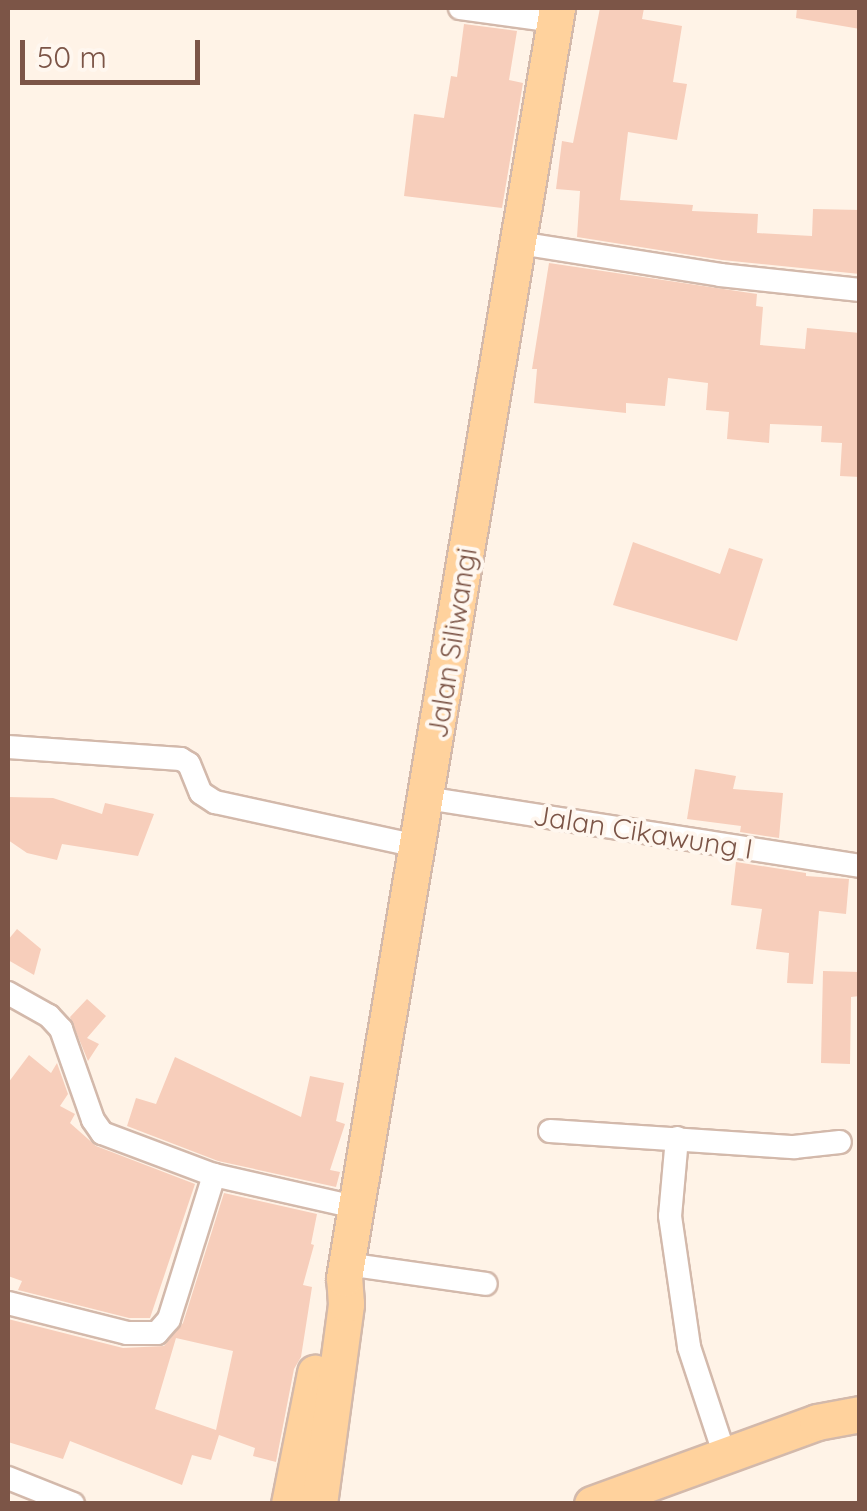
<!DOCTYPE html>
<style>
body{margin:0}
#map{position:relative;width:867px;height:1511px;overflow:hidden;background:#fff3e7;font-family:Quicksand,sans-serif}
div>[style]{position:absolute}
.building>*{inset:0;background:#f7cebb}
.roads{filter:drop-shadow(2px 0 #d3b9ab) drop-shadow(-2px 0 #d3b9ab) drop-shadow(0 2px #d3b9ab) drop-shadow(0 -2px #d3b9ab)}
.minor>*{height:22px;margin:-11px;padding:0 11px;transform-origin:11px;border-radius:11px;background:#fff}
.primary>*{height:35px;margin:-17.5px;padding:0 17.5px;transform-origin:17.5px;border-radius:17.5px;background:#ffd29d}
span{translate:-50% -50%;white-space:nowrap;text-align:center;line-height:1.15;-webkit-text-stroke:8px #fff7ef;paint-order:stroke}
.street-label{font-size:28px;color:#7c5547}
.frame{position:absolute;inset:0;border:10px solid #7c5547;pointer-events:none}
.scale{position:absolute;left:20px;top:40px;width:180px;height:45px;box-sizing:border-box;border:5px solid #7c5547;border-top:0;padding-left:12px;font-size:30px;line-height:35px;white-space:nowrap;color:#7c5547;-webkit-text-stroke:8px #fff7ef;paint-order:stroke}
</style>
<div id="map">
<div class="building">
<div style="clip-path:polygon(600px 8px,644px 8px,642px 19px,682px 26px,673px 82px,687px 84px,677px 140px,628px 132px,620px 200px,693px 205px,692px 211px,758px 214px,757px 233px,812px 236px,813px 209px,860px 210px,860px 274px,722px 260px,577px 237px,580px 191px,556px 189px,562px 141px,573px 143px)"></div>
<div style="clip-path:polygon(797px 8px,860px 8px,860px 29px,796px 18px)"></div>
<div style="clip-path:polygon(464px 24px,517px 31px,509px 80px,523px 83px,502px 208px,404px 196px,414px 114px,444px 118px,451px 76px,457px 77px)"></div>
<div style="clip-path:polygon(549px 263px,757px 294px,756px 306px,763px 307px,760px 345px,805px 349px,807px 328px,860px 333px,860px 477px,840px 476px,842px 443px,821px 442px,822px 426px,770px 424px,769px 443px,727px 439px,729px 412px,706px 410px,708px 383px,668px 378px,665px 406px,626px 403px,626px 413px,534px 403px,537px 369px,532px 369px)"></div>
<div style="clip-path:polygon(633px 542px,720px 574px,729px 548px,763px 559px,737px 641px,613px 605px)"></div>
<div style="clip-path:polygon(695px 769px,736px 776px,733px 789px,783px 793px,779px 838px,740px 832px,741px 826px,687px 819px)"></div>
<div style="clip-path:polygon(8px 797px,53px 798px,102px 814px,105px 803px,154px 814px,138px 856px,62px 844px,57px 860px,27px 853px,8px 840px)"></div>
<div style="clip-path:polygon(736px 862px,806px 873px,806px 876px,849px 879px,846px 914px,819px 911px,813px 984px,787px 983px,789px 953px,756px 949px,762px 909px,731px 905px)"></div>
<div style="clip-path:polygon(17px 929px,41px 949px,34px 975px,8px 960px,8px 940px)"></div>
<div style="clip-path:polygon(823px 971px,860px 972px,860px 996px,851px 997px,850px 1064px,821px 1063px)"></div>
<div style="clip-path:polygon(87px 999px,106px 1016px,87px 1038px,99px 1044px,88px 1061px,70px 1017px)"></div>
<div style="clip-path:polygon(29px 1055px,51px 1073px,57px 1063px,68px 1094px,60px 1106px,75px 1114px,70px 1123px,96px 1146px,195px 1184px,150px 1318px,129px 1318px,18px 1290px,22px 1281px,8px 1276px,8px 1083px)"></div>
<div style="clip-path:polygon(175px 1057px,301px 1117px,310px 1076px,344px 1083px,336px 1121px,345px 1124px,330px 1170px,340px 1172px,336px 1187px,218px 1161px,127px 1126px,136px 1098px,156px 1104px)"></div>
<div style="clip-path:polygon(evenodd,224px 1193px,317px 1214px,311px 1244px,314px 1245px,303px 1285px,312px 1287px,301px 1357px,294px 1369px,276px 1462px,253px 1456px,255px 1448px,219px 1435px,211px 1460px,192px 1455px,182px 1485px,70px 1441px,63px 1459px,8px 1442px,8px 1319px,123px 1348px,164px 1346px,183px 1323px,224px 1193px,176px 1338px,233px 1351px,216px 1430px,155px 1409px,176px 1338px)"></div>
</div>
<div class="roads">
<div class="minor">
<div style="left:460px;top:8px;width:96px;rotate:7.8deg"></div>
<div style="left:519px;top:243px;width:204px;rotate:9deg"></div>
<div style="left:720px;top:275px;width:141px;rotate:6.1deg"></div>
<div style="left:8px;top:747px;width:173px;rotate:4deg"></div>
<div style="left:181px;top:759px;width:9px;rotate:32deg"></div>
<div style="left:189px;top:764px;width:31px;rotate:68deg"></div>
<div style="left:201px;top:793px;width:17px;rotate:33deg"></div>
<div style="left:215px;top:802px;width:207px;rotate:12.3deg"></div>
<div style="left:426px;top:798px;width:439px;rotate:8.9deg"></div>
<div style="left:8px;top:993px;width:47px;rotate:29.3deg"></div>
<div style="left:49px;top:1016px;width:18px;rotate:47deg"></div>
<div style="left:61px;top:1029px;width:96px;rotate:70.6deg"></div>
<div style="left:93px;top:1120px;width:16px;rotate:55deg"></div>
<div style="left:102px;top:1133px;width:120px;rotate:20.6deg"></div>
<div style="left:214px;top:1175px;width:145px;rotate:12.8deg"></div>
<div style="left:550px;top:1131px;width:245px;rotate:3.8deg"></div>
<div style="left:794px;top:1147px;width:46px;rotate:-6.2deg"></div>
<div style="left:677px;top:1138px;width:78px;rotate:95.1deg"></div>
<div style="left:670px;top:1216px;width:132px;rotate:81.7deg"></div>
<div style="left:689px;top:1347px;width:112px;rotate:71.7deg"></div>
<div style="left:346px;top:1264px;width:141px;rotate:8.1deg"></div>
<div style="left:8px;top:1303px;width:123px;rotate:14.1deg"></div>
<div style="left:127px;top:1333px;width:30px"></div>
<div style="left:157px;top:1333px;width:18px;rotate:-49deg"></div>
<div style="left:169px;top:1319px;width:151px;rotate:-72.6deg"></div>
<div style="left:8px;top:1478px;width:70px;rotate:21.8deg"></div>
</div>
<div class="primary">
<div style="left:289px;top:1504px;width:134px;rotate:-78.8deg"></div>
<div style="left:319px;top:1504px;width:202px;rotate:-82.3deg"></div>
<div style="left:346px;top:1304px;width:26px;rotate:-94deg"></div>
<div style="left:344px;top:1278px;width:1288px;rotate:-80.48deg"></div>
<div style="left:592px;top:1504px;width:239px;rotate:-20deg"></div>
<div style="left:817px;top:1422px;width:44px;rotate:-10.5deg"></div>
</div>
</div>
<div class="street-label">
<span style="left:452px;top:643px;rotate:-81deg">Jalan Siliwangi</span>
<span style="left:643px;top:832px;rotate:9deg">Jalan Cikawung I</span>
</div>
<div class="frame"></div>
<div class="scale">50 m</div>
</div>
